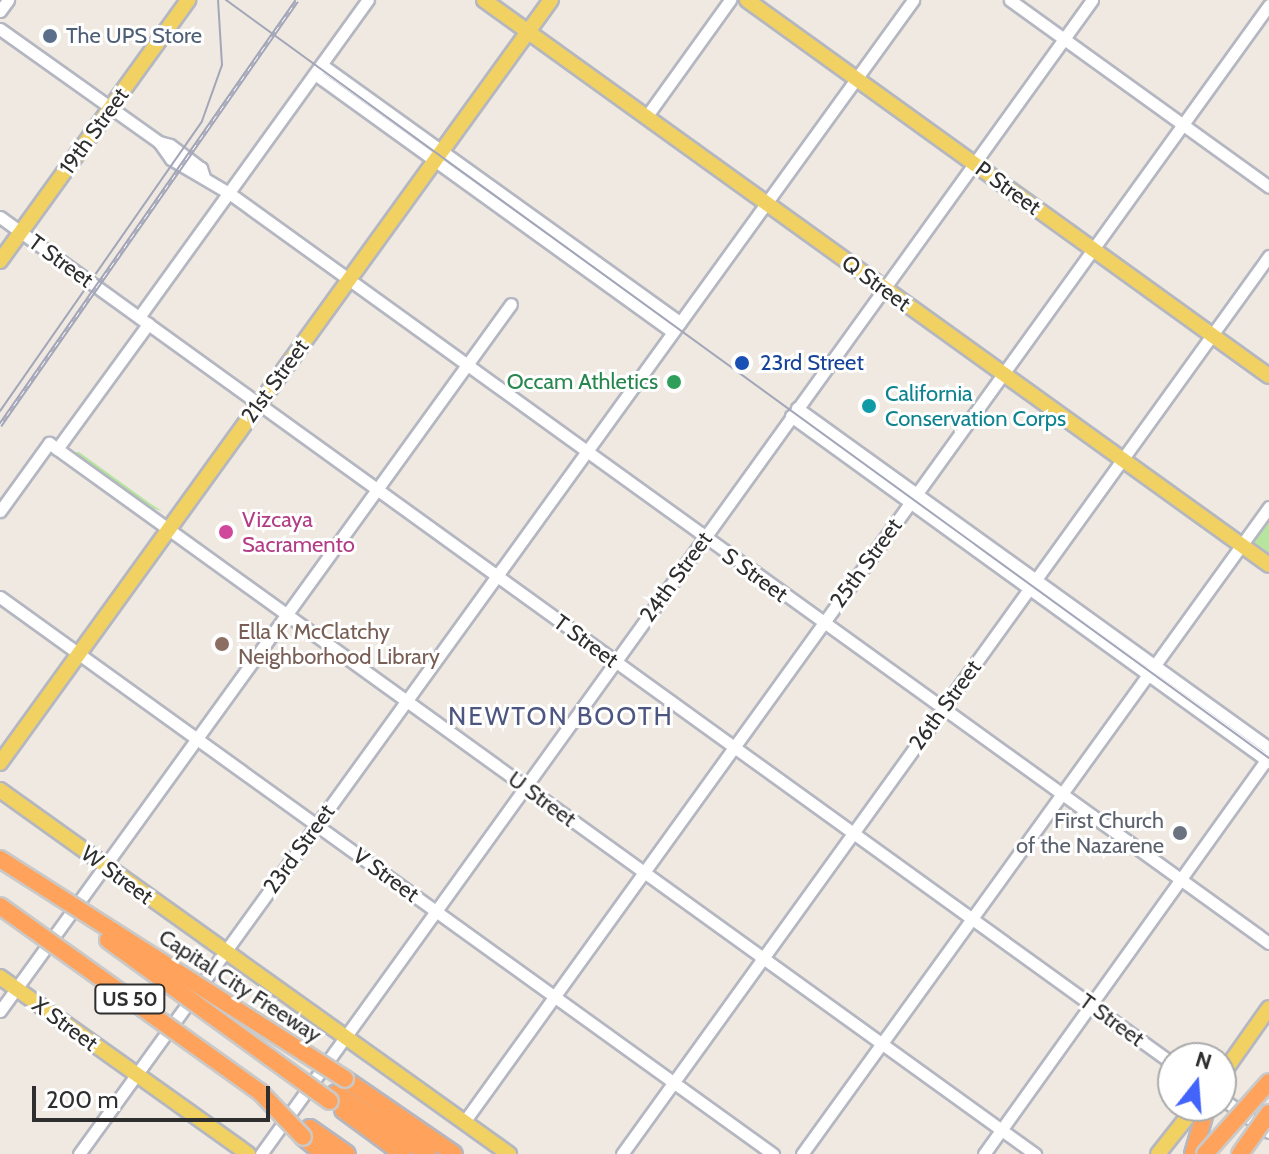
<!DOCTYPE html>
<style>
body{margin:0}
#map{position:relative;width:1269px;height:1154px;overflow:hidden;background:#efe9e1;font-family:Cabin,sans-serif}
div>[style]{position:absolute}
.green>*{inset:0;background:#b6e59e}
.roads{filter:drop-shadow(2px 0 #b4b7c1) drop-shadow(-2px 0 #b4b7c1) drop-shadow(0 2px #b4b7c1) drop-shadow(0 -2px #b4b7c1)}
.minor>*{height:11px;margin:-5.5px;padding:0 5.5px;transform-origin:5.5px;border-radius:5.5px;background:#fff}
.major>*{height:14px;margin:-7px;padding:0 7px;transform-origin:7px;border-radius:7px;background:#f2d163}
.highway>*{height:16px;margin:-8px;padding:0 8px;transform-origin:8px;border-radius:8px;background:#ffa35c}
.tram>*{height:2px;margin:-1px;padding:0 1px;transform-origin:1px;border-radius:1px;background:#a3a6b8}
.rail>*{height:5px;margin-top:-2.5px;transform-origin:0;background:repeating-linear-gradient(90deg,#fff 0 6px,#a3a6b8 0 12px);box-sizing:border-box;border-block:2px solid #a3a6b8}
.bridges{filter:drop-shadow(2px 0 #c9c9c9) drop-shadow(-2px 0 #c9c9c9) drop-shadow(0 2px #c9c9c9) drop-shadow(0 -2px #c9c9c9)}
.highway-bridge>*{height:16px;margin:-8px;padding:0 8px;transform-origin:8px;border-radius:8px;background:#ffa35c}
.dots>*{width:22px;height:22px;translate:-50% -50%;box-sizing:border-box;border:4px solid #fff;border-radius:50%}
span{translate:-50% -50%;white-space:nowrap;text-align:center;line-height:1.15;-webkit-text-stroke:6px #fff;paint-order:stroke}
.shield-label span{padding:2px 6px;background:#fff;border:2px solid;border-radius:6px;-webkit-text-stroke-width:0}
.shield-label{font-size:20px;color:#2e2e2e;font-weight:700}
.service-label{font-size:22px;color:#4e5e75}
.left{translate:0 -50%;text-align:left}
.street-label{font-size:22px;color:#2e2e2e}
.transit-label{font-size:22px;color:#164399}
.leisure-label{font-size:22px;color:#27864d}
.right{translate:-100% -50%;text-align:right}
.culture-label{font-size:22px;color:#0d838f}
.hotel-label{font-size:22px;color:#b23c85}
.education-label{font-size:22px;color:#785e54}
.worship-label{font-size:22px;color:#5b616d}
.quarter-label{font-size:26px;color:#4d5680;letter-spacing:2px}
.north{position:absolute;left:1157px;top:1042px;width:80px;height:80px;box-sizing:border-box;background:#fff;border:2px solid #ababab;border-radius:50%;rotate:17deg;font-size:22px;font-weight:700;line-height:32px;text-align:center;color:#2e2e2e}
.north::after{content:'';display:block;margin:auto;width:28px;height:36px;background:#4264fb;clip-path:polygon(50% 0,100% 100%,50% 72%,0 100%)}
.scale{position:absolute;left:32px;top:1086px;width:238px;height:36px;box-sizing:border-box;border:4px solid #2e2e2e;border-top:0;padding-left:10px;font-size:24px;line-height:28px;white-space:nowrap;color:#2e2e2e;-webkit-text-stroke:6px #fff;paint-order:stroke}
</style>
<div id="map">
<div class="green">
<div style="clip-path:polygon(79px 452px,151px 504px,162px 511px,148px 507px,73px 453px)"></div>
<div style="clip-path:polygon(1269px 521px,1269px 555px,1253px 543px)"></div>
</div>
<div class="roads">
<div class="minor">
<div style="left:1010px;top:0;width:319px;rotate:35.8deg"></div>
<div style="left:0;top:11px;width:14px;rotate:-54deg"></div>
<div style="left:0;top:29px;width:195px;rotate:35.4deg"></div>
<div style="left:159px;top:142px;width:11px;rotate:15deg"></div>
<div style="left:170px;top:145px;width:39px;rotate:37deg"></div>
<div style="left:201px;top:168px;width:9px;rotate:72deg"></div>
<div style="left:322px;top:65px;width:441px;rotate:35.7deg"></div>
<div style="left:315px;top:74px;width:441px;rotate:35.8deg"></div>
<div style="left:646px;top:117px;width:144px;rotate:-54.3deg"></div>
<div style="left:159px;top:142px;width:21px;rotate:55deg"></div>
<div style="left:171px;top:159px;width:67px;rotate:30.4deg"></div>
<div style="left:229px;top:193px;width:1282px;rotate:35.8deg"></div>
<div style="left:0;top:217px;width:1447px;rotate:35.83deg"></div>
<div style="left:139px;top:317px;width:391px;rotate:-54.2deg"></div>
<div style="left:797px;top:408px;width:582px;rotate:35.77deg"></div>
<div style="left:791px;top:416px;width:590px;rotate:35.9deg"></div>
<div style="left:57px;top:449px;width:155px;rotate:-53.9deg"></div>
<div style="left:0;top:511px;width:84px;rotate:-54.2deg"></div>
<div style="left:49px;top:443px;width:1216px;rotate:35.8deg"></div>
<div style="left:0;top:597px;width:953px;rotate:35.78deg"></div>
<div style="left:0;top:1011px;width:872px;rotate:-54.14deg"></div>
<div style="left:1221px;top:1098px;width:59px;rotate:35.3deg"></div>
<div style="left:464px;top:1122px;width:1377px;rotate:-54.22deg"></div>
<div style="left:79px;top:1154px;width:1424px;rotate:-54.14deg"></div>
<div style="left:261px;top:1154px;width:1422px;rotate:-54.24deg"></div>
<div style="left:622px;top:1154px;width:1107px;rotate:-54.23deg"></div>
<div style="left:802px;top:1154px;width:798px;rotate:-54.18deg"></div>
<div style="left:984px;top:1154px;width:490px;rotate:-54.4deg"></div>
</div>
<div class="major">
<div style="left:484px;top:0;width:967px;rotate:35.74deg"></div>
<div style="left:747px;top:0;width:643px;rotate:35.77deg"></div>
<div style="left:0;top:261px;width:322px;rotate:-54.2deg"></div>
<div style="left:0;top:763px;width:941px;rotate:-54.17deg"></div>
<div style="left:0;top:790px;width:626px;rotate:35.57deg"></div>
<div style="left:0;top:977px;width:305px;rotate:35.5deg"></div>
<div style="left:1221px;top:1076px;width:83px;rotate:-54.8deg"></div>
<div style="left:1158px;top:1154px;width:61px;rotate:-51.6deg"></div>
</div>
<div class="highway">
<div style="left:345px;top:1079px;width:132px;rotate:34.5deg"></div>
<div style="left:336px;top:1093px;width:110px;rotate:33.5deg"></div>
<div style="left:343px;top:1110px;width:74px;rotate:36.3deg"></div>
<div style="left:310px;top:1128px;width:45px;rotate:35.1deg"></div>
<div style="left:303px;top:1137px;width:27px;rotate:39deg"></div>
<div style="left:1193px;top:1154px;width:50px;rotate:-73.7deg"></div>
</div>
</div>
<div class="tram">
<div style="left:226px;top:0;width:1289px;rotate:36.01deg"></div>
<div style="left:0;top:411px;width:353px;rotate:-55.1deg"></div>
<div style="left:202px;top:121px;width:59px;rotate:-70.3deg"></div>
<div style="left:222px;top:65px;width:65px;rotate:-93.5deg"></div>
</div>
<div class="rail">
<div style="left:0;top:425px;width:518px;rotate:-55.05deg"></div>
</div>
<div class="bridges">
<div class="highway-bridge">
<div style="left:0;top:859px;width:409px;rotate:32.5deg"></div>
<div style="left:0;top:906px;width:320px;rotate:35.6deg"></div>
<div style="left:260px;top:1092px;width:62px;rotate:46.3deg"></div>
<div style="left:108px;top:940px;width:274px;rotate:36deg"></div>
<div style="left:1205px;top:1154px;width:96px;rotate:-48.4deg"></div>
<div style="left:1240px;top:1154px;width:50px;rotate:-54.7deg"></div>
</div>
</div>
<div class="dots">
<div style="left:50px;top:36px;background:#5c6f8a"></div>
<div style="left:742px;top:363px;background:#1a4fb4"></div>
<div style="left:674px;top:382px;background:#2e9e5b"></div>
<div style="left:869px;top:406px;background:#0f9aa8"></div>
<div style="left:226px;top:532px;background:#d1479c"></div>
<div style="left:222px;top:644px;background:#8d6e63"></div>
<div style="left:1180px;top:833px;background:#6b7280"></div>
</div>
<div class="shield-label">
<span style="left:130px;top:999px">US 50</span>
</div>
<div class="service-label">
<span class="left" style="left:66px;top:36px">The UPS Store</span>
</div>
<div class="street-label">
<span style="left:94px;top:131px;rotate:-54deg">19th Street</span>
<span style="left:1008px;top:188px;rotate:36deg">P Street</span>
<span style="left:61px;top:261px;rotate:36deg">T Street</span>
<span style="left:876px;top:283px;rotate:36deg">Q Street</span>
<span style="left:275px;top:381px;rotate:-54deg">21st Street</span>
<span style="left:866px;top:563px;rotate:-54deg">25th Street</span>
<span style="left:755px;top:575px;rotate:36deg">S Street</span>
<span style="left:676px;top:577px;rotate:-54deg">24th Street</span>
<span style="left:586px;top:641px;rotate:36deg">T Street</span>
<span style="left:945px;top:705px;rotate:-54deg">26th Street</span>
<span style="left:542px;top:799px;rotate:36deg">U Street</span>
<span style="left:299px;top:849px;rotate:-54deg">23rd Street</span>
<span style="left:117px;top:875px;rotate:36deg">W Street</span>
<span style="left:386px;top:875px;rotate:36deg">V Street</span>
<span style="left:240px;top:986px;rotate:33deg">Capital City Freeway</span>
<span style="left:1112px;top:1020px;rotate:36deg">T Street</span>
<span style="left:65px;top:1024px;rotate:36deg">X Street</span>
</div>
<div class="transit-label">
<span class="left" style="left:760px;top:363px">23rd Street</span>
</div>
<div class="leisure-label">
<span class="right" style="left:658px;top:382px">Occam Athletics</span>
</div>
<div class="culture-label">
<span class="left" style="left:885px;top:406px">California<br>Conservation Corps</span>
</div>
<div class="hotel-label">
<span class="left" style="left:242px;top:532px">Vizcaya<br>Sacramento</span>
</div>
<div class="education-label">
<span class="left" style="left:238px;top:644px">Ella K McClatchy<br>Neighborhood Library</span>
</div>
<div class="worship-label">
<span class="right" style="left:1164px;top:833px">First Church<br>of the Nazarene</span>
</div>
<div class="quarter-label">
<span style="left:561px;top:717px">NEWTON BOOTH</span>
</div>
<div class="north">N</div>
<div class="scale">200 m</div>
</div>
